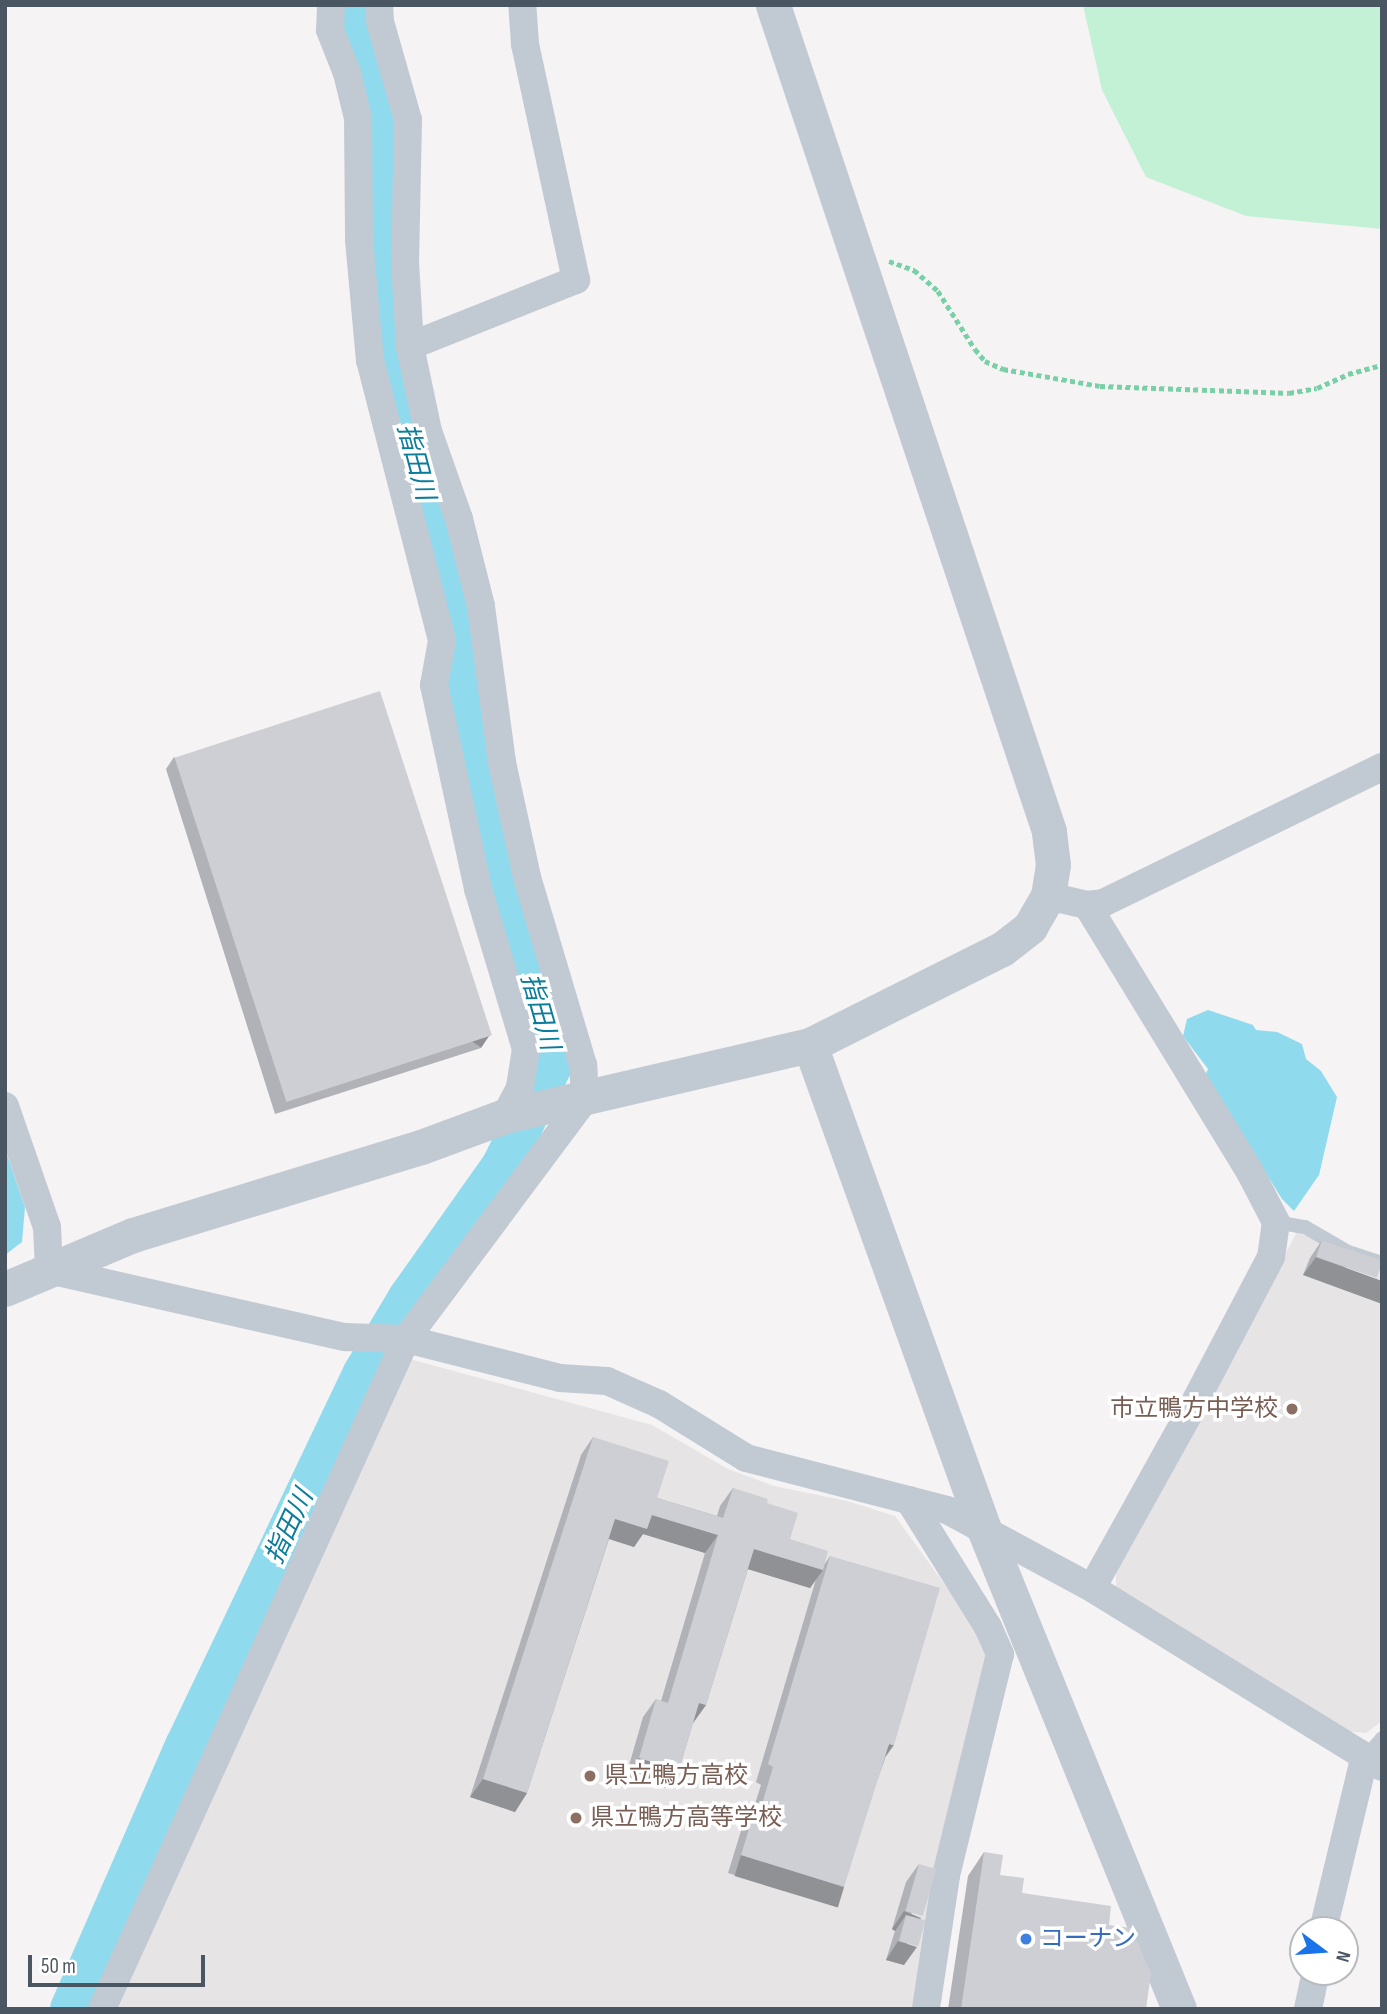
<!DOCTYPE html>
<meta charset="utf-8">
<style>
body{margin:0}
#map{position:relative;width:1387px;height:2014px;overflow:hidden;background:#f5f3f3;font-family:"Sofia Sans Condensed","Noto Sans JP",sans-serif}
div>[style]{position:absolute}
.education>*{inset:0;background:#e6e4e5}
.green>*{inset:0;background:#c3f1d5}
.water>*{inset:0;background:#90daee}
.river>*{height:42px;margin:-21px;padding:0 21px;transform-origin:21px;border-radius:21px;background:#90daee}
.path>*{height:4.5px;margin-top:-2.25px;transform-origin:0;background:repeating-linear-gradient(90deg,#7ad0a6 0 5px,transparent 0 8.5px)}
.service>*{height:14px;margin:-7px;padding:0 7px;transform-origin:7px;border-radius:7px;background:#c1cad2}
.minor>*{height:28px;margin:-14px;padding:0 14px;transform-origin:14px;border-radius:14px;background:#c1cad2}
.tertiary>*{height:35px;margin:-17.5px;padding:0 17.5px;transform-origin:17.5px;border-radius:17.5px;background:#c1cad2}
.wall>*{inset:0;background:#b0b2b7}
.shaded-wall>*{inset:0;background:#909195;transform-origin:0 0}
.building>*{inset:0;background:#cdcfd5;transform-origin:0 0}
.dots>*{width:19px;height:19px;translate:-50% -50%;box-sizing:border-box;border:4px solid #fff;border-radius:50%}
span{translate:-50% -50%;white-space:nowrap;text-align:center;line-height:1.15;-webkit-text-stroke:7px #fff;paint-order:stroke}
.education-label{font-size:24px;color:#785e54}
.right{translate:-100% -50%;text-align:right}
.left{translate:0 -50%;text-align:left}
.shop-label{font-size:24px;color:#366cbe}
.water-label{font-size:26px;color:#0c7c9b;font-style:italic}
.frame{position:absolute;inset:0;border:7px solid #4a5661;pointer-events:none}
.north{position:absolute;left:1289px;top:1916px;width:70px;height:70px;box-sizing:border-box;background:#fff;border:2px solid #b7bbc0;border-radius:50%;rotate:106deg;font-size:19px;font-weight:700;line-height:28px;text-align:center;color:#4a5661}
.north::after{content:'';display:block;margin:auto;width:24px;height:32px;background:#1a73e8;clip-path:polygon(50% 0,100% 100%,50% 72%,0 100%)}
.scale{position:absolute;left:28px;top:1955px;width:177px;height:32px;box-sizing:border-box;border:4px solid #4a5661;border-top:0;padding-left:9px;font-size:21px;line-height:24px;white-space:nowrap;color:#4a5661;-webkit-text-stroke:5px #fff;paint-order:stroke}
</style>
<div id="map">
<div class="education">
<div style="clip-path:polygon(1297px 1232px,1382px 1268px,1382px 1721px,1366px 1733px,1344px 1731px,1125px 1597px,1116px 1586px,1116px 1570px)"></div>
<div style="clip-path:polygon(406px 1358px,652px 1425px,728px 1469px,774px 1486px,847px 1501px,895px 1516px,993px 1651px,918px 2009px,111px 2009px)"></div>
</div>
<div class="green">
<div style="clip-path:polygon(1083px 5px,1382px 5px,1382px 229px,1246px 216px,1146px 177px,1102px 90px)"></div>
</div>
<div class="water">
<div style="clip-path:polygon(1208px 1010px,1253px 1025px,1256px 1030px,1277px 1032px,1302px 1044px,1306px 1059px,1321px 1071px,1337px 1097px,1319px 1175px,1294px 1211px,1282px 1199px,1205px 1076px,1208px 1069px,1183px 1036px,1187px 1019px)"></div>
<div style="clip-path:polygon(5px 1149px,25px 1207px,22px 1242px,5px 1255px)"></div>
</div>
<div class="river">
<div style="left:71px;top:2009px;width:287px;rotate:-66.4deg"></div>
<div style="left:186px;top:1746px;width:413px;rotate:-64.5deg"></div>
<div style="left:364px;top:1373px;width:87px;rotate:-59deg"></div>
<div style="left:409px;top:1298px;width:163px;rotate:-54.7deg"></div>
<div style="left:503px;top:1165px;width:121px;rotate:-64.1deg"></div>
<div style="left:556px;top:1056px;width:230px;rotate:-108.3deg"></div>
<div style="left:484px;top:838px;width:219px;rotate:-96.3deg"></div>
<div style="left:460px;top:620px;width:180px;rotate:-106.4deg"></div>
<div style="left:409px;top:447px;width:122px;rotate:-102.8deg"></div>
<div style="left:382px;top:328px;width:205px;rotate:-88.6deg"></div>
<div style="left:387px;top:123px;width:102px;rotate:-108.3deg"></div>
<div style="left:355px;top:26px;width:21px;rotate:-87deg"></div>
</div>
<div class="path">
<div style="left:889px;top:261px;width:27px;rotate:20deg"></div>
<div style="left:914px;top:270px;width:32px;rotate:41deg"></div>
<div style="left:938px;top:291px;width:69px;rotate:57.5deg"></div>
<div style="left:975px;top:349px;width:16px;rotate:50deg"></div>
<div style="left:985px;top:361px;width:20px;rotate:24deg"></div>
<div style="left:1003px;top:369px;width:98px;rotate:9.9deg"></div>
<div style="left:1100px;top:386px;width:189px;rotate:2.1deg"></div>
<div style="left:1289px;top:393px;width:28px;rotate:-10deg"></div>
<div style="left:1317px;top:388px;width:34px;rotate:-24deg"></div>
<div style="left:1348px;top:374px;width:35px;rotate:-15deg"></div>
</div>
<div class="service">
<div style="left:1276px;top:1222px;width:29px;rotate:10deg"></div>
<div style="left:1305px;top:1227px;width:50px;rotate:30.2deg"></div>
<div style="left:1348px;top:1252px;width:36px;rotate:18deg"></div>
<div style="left:1364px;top:1759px;width:28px;rotate:-49deg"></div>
</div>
<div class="minor">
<div style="left:331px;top:5px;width:25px;rotate:92deg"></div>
<div style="left:330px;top:30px;width:46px;rotate:68.4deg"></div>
<div style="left:347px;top:73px;width:46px;rotate:76.3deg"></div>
<div style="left:358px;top:118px;width:122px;rotate:89.5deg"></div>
<div style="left:359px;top:240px;width:121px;rotate:84.8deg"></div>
<div style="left:370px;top:360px;width:290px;rotate:75.6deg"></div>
<div style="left:442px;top:641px;width:45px;rotate:100.3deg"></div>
<div style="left:434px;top:685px;width:209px;rotate:77.8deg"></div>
<div style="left:478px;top:889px;width:167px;rotate:73.3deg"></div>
<div style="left:526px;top:1049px;width:39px;rotate:99deg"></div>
<div style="left:520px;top:1088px;width:32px;rotate:118deg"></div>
<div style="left:410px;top:346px;width:179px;rotate:-21.7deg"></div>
<div style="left:576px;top:280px;width:241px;rotate:-102.2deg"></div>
<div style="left:525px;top:44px;width:39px;rotate:-94deg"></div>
<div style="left:1048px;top:896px;width:40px;rotate:13deg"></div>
<div style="left:1087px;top:905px;width:16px;rotate:-7deg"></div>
<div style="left:1103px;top:903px;width:310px;rotate:-26deg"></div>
<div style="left:1087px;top:905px;width:313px;rotate:58.6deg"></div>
<div style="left:1250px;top:1172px;width:56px;rotate:62.5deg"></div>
<div style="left:1276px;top:1222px;width:35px;rotate:98deg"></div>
<div style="left:1271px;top:1257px;width:183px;rotate:117.7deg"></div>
<div style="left:1186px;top:1419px;width:193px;rotate:119.1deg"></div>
<div style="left:5px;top:1106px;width:128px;rotate:70.9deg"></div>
<div style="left:47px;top:1227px;width:43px;rotate:87.3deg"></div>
<div style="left:49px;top:1270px;width:303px;rotate:12.8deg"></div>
<div style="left:345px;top:1337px;width:61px;rotate:1.9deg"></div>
<div style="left:406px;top:1339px;width:159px;rotate:14.2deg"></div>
<div style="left:560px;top:1378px;width:47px;rotate:3.7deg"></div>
<div style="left:607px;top:1381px;width:57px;rotate:23.9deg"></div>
<div style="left:659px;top:1404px;width:102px;rotate:31.8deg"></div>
<div style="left:746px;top:1458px;width:208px;rotate:14.5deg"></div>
<div style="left:947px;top:1510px;width:165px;rotate:28.3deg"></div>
<div style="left:1092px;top:1588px;width:341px;rotate:31.7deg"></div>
<div style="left:909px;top:1500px;width:150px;rotate:58.1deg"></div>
<div style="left:988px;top:1627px;width:30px;rotate:66deg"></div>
<div style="left:1000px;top:1654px;width:228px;rotate:103.7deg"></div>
<div style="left:946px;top:1876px;width:134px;rotate:98.6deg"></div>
<div style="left:1323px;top:1930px;width:176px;rotate:-76.5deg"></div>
<div style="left:102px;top:2009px;width:736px;rotate:-65.59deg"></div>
<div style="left:406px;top:1339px;width:299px;rotate:-53.3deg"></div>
<div style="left:585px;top:1099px;width:34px;rotate:-93deg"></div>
<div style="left:583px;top:1065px;width:196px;rotate:-106.6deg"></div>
<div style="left:527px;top:877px;width:118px;rotate:-102.3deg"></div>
<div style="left:502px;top:762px;width:157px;rotate:-97.7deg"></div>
<div style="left:481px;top:606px;width:90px;rotate:-104.2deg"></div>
<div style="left:459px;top:519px;width:93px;rotate:-109.4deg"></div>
<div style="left:428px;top:431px;width:87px;rotate:-102deg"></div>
<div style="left:410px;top:346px;width:83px;rotate:-93.4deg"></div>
<div style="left:405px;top:263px;width:143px;rotate:-88.8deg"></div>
<div style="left:408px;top:120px;width:102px;rotate:-105.9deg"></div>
<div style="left:380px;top:22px;width:17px;rotate:-93deg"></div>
<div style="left:1308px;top:2009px;width:38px;rotate:-78deg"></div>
</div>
<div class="tertiary">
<div style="left:810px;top:1045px;width:514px;rotate:70.23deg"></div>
<div style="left:984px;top:1529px;width:518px;rotate:67.89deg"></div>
<div style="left:5px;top:1289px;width:139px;rotate:-22.9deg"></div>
<div style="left:133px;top:1235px;width:301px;rotate:-17deg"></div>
<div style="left:421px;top:1147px;width:90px;rotate:-20.3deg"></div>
<div style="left:505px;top:1116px;width:313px;rotate:-13.1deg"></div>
<div style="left:810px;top:1045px;width:215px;rotate:-26.6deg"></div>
<div style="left:1002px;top:949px;width:36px;rotate:-38deg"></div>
<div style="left:1030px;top:927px;width:36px;rotate:-60deg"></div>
<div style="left:1048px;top:896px;width:31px;rotate:-81deg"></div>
<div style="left:1053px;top:865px;width:34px;rotate:-97deg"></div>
<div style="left:1049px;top:831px;width:871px;rotate:-108.48deg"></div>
</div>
<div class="wall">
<div style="clip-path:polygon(174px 757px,489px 1036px,481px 1048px,275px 1114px,166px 769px)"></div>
<div style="clip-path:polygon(1322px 1240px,1382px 1261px,1303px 1275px,1310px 1258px)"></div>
<div style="clip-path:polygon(593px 1437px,657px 1498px,717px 1516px,720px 1506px,733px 1488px,767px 1503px,790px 1539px,824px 1565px,830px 1556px,885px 1759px,832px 1905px,728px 1873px,744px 1821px,754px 1807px,761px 1785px,756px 1782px,816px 1579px,810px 1588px,748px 1569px,706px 1705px,693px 1723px,679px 1770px,666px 1788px,626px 1776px,643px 1717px,656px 1699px,661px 1701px,705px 1553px,643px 1534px,634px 1547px,609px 1539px,527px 1793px,515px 1812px,470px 1797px,581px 1455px)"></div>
<div style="clip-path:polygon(984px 1852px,1000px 1875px,1022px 1893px,1109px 1925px,1146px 2009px,948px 2009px,968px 1876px)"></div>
<div style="clip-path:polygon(919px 1864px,904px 1965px,886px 1960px,895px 1931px,892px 1929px,906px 1882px)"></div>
</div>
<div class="shaded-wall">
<div style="left:489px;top:1036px;width:14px;height:216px;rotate:124deg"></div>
<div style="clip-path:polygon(1316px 1257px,1382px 1281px,1382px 1304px,1303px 1275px)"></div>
<div style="clip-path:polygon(652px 1515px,718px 1535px,705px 1553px,643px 1534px,634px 1547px,603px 1537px,615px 1519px)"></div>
<div style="clip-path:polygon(754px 1549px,823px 1570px,810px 1588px,741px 1567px)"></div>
<div style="clip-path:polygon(699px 1703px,706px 1705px,693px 1723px,686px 1721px)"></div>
<div style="clip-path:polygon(889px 1744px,894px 1745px,881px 1763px)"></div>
<div style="clip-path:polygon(639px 1758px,679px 1770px,666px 1788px,626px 1776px)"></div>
<div style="clip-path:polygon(483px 1779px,527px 1793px,515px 1812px,470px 1797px)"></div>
<div style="left:741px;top:1855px;width:108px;height:22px;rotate:17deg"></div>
<div style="clip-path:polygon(904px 1911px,921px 1918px,909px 1936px,906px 1915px,895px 1931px,892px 1929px)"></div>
<div style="clip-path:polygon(898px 1941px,917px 1947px,904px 1965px,886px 1960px)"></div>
</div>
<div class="building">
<div style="left:380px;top:691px;width:362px;height:216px;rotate:72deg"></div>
<div style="left:1322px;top:1240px;width:64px;height:18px;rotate:19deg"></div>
<div style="clip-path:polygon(593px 1437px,669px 1461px,657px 1498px,723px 1518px,733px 1488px,768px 1499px,767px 1503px,798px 1513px,790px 1539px,828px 1551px,823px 1570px,754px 1549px,706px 1705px,699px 1703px,679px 1770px,639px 1758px,656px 1699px,668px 1703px,718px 1535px,652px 1515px,647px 1529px,615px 1519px,527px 1793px,483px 1779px)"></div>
<div style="clip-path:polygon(830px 1556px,940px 1588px,894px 1745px,889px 1744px,844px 1887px,741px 1855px,757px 1803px,762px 1804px,773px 1767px,768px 1764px)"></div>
<div style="clip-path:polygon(984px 1852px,1003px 1855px,1000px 1875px,1024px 1878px,1022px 1893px,1111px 1906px,1109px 1925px,1131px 1928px,1151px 1973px,1146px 2009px,961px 2009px)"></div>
<div style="left:919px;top:1864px;width:18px;height:49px;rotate:16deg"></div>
<div style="left:906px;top:1915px;width:20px;height:27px;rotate:15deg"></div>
</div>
<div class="dots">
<div style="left:1292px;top:1409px;background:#8d6e63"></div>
<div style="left:590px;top:1776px;background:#8d6e63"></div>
<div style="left:576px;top:1818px;background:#8d6e63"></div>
<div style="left:1026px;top:1939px;background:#3f7fe0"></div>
</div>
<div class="education-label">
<span class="right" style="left:1278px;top:1409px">市立鴨方中学校</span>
<span class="left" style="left:604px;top:1776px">県立鴨方高校</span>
<span class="left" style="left:590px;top:1818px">県立鴨方高等学校</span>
</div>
<div class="shop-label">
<span class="left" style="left:1040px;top:1939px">コーナン</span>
</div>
<div class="water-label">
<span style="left:415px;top:462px;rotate:75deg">指田川</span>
<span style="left:539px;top:1012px;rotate:74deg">指田川</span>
<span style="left:290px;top:1527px;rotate:-65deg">指田川</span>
</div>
<div class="frame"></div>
<div class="north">N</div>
<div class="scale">50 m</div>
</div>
